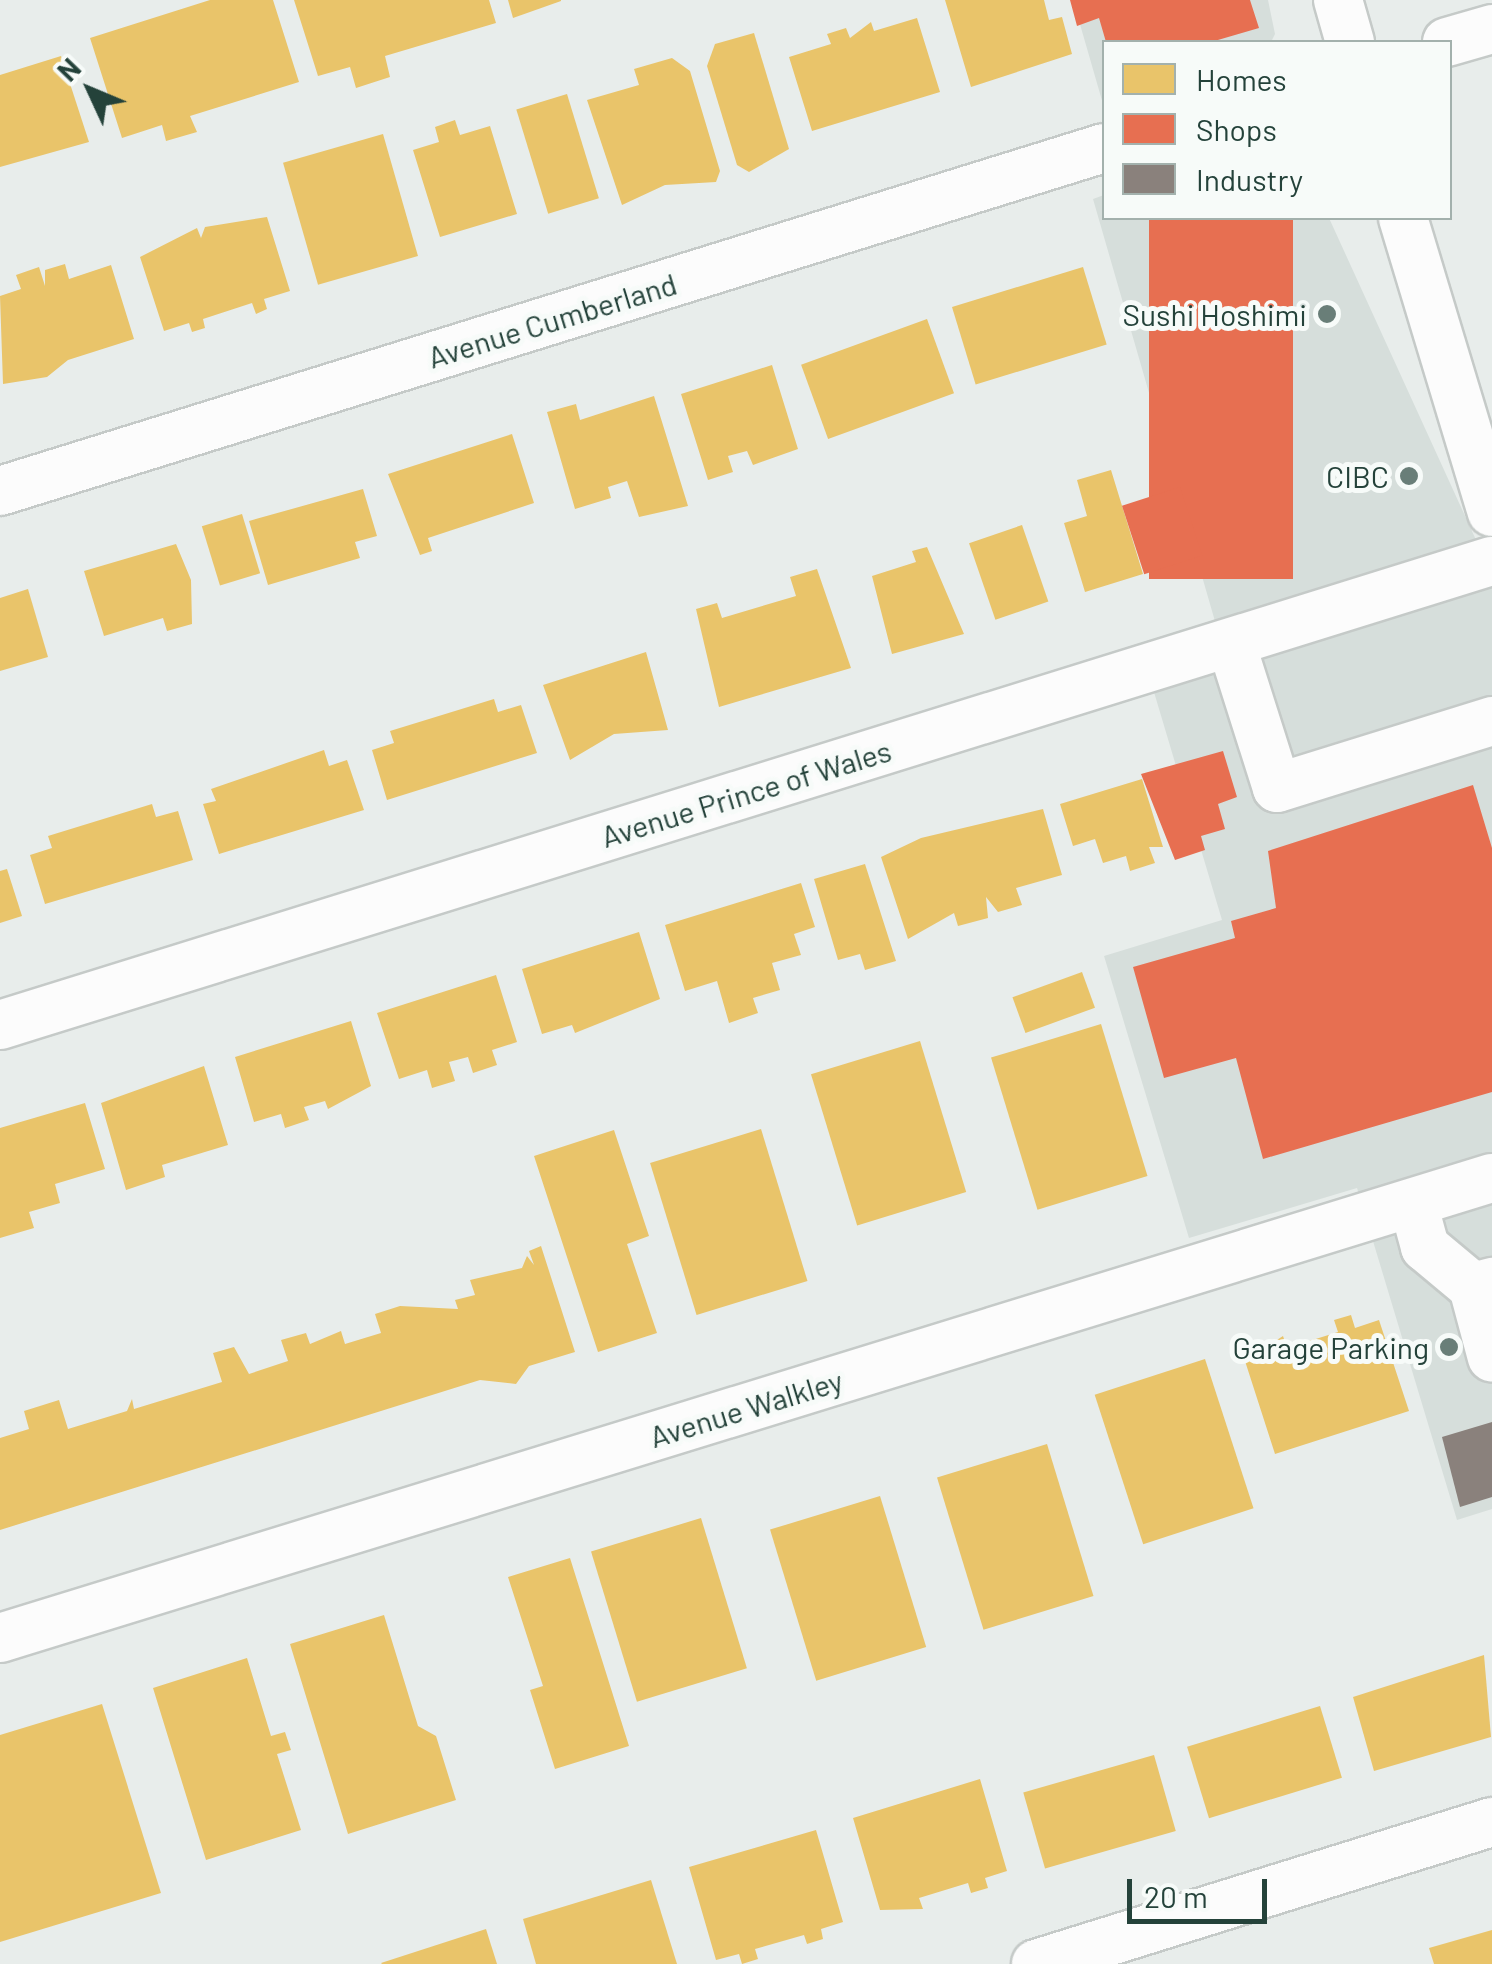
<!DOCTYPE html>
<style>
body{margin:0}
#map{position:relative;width:1492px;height:1964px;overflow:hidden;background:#e8edeb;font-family:Barlow,sans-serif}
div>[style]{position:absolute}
.built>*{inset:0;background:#d6dedb}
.homes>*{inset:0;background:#e9c46a;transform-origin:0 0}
.shops>*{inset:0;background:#e76f51;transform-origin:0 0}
.industry>*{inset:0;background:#8a817c}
.roads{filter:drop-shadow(2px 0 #c5cac8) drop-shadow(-2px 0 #c5cac8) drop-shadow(0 2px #c5cac8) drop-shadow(0 -2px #c5cac8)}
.minor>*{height:48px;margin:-24px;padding:0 24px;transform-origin:24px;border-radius:24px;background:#fcfcfc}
.dots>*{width:28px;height:28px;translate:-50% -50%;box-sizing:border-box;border:5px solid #f7fbf9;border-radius:50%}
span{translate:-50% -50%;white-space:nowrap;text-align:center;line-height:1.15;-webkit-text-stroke:10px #f7fbf9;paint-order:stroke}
.poi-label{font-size:30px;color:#24423a}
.right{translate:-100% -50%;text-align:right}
.street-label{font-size:30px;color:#24423a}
.legend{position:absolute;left:1102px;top:40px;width:350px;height:180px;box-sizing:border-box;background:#f7fbf9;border:2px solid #a3b1ad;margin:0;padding:12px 18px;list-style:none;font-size:30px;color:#24423a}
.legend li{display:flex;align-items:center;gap:20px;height:50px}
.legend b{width:50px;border:2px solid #a3b1ad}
.north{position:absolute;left:40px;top:40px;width:100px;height:100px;-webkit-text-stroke:8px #f7fbf9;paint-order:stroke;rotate:314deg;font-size:28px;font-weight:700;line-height:40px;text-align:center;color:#24423a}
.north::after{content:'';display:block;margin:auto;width:35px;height:45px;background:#24423a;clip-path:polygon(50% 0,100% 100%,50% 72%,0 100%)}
.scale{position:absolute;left:1127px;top:1879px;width:140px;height:45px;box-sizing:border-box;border:5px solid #24423a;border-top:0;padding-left:12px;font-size:30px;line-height:35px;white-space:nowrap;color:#24423a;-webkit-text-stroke:8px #f7fbf9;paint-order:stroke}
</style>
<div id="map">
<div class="built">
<div style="clip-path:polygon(1073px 0,1268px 0,1275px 34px,1271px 42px,1104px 42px,1103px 104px)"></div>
<div style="clip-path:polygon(1104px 195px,1104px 218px,1329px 218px,1492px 575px,1492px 1509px,1457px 1520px,1357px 1188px,1189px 1238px,1104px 956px,1222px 920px,1148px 672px,1223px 649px,1093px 199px)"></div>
</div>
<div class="homes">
<div style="clip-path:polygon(210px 0,273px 0,299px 82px,190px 116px,197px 132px,166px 141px,162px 125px,122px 138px,90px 38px)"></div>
<div style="clip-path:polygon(294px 0,489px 0,496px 23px,385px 56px,390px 77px,356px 88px,350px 67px,318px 76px)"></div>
<div style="clip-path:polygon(508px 0,561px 0,561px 1px,513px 18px)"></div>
<div style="clip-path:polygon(945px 0,1044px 0,1049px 20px,1062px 17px,1072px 54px,971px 87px)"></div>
<div style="clip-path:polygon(917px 18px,940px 92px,812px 131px,789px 57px,831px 44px,827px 34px,846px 28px,850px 38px,871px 22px,874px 31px)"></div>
<div style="clip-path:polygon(754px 33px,789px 149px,749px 172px,737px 165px,707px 66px,715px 44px)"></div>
<div style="clip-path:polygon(61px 56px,89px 142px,0 167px,0 75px)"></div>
<div style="clip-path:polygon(672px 58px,690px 71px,720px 171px,716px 182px,665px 185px,622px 205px,587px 100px,639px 85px,634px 69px)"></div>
<div style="left:567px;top:94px;width:109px;height:53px;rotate:73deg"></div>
<div style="clip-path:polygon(455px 120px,460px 135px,490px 126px,517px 214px,440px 237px,413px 150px,439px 142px,435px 127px)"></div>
<div style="left:383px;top:134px;width:127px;height:104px;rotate:74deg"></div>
<div style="clip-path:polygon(267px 217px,290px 291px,264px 299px,267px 309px,256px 314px,252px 303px,203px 319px,205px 328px,192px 332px,189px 323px,164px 331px,140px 257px,197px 228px,201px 238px,205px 227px)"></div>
<div style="clip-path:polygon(65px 264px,69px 279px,111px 265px,134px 339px,68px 360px,47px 377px,3px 384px,0 296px,21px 289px,16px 275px,39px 267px,45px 286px,45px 270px)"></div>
<div style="left:1083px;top:267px;width:81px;height:137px;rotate:73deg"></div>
<div style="left:927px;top:319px;width:79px;height:134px;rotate:70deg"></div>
<div style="clip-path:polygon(772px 365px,798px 449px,753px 465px,747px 451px,728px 456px,733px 472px,708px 480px,681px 394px)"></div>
<div style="clip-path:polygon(654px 396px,688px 506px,639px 517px,627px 481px,608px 487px,611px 498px,575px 509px,547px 412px,576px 404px,580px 420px)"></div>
<div style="clip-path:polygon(512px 434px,534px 503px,428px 538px,432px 551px,420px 555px,388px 474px)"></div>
<div style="clip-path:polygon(1111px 470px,1143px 574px,1085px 592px,1064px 523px,1087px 516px,1077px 480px)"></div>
<div style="clip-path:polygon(363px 489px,377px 536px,355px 542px,360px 558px,268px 585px,249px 521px)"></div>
<div style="left:242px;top:514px;width:62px;height:42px;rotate:73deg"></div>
<div style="left:1022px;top:525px;width:81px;height:56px;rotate:71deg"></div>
<div style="clip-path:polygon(176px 544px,191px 580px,192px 624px,167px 631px,163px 618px,104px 636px,84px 571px)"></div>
<div style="clip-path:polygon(927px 547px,964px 634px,892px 654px,872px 576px,916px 562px,912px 551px)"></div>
<div style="clip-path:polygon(817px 569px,851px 668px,719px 707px,696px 609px,717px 603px,722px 618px,796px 596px,790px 577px)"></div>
<div style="clip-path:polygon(28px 589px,48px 657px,0 671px,0 598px)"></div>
<div style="clip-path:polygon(646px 652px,668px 730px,614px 734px,570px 760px,543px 685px)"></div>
<div style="clip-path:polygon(494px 699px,498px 712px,521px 705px,537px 753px,387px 800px,372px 750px,394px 743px,390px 731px)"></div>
<div style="clip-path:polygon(324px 750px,329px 766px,347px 760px,364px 810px,219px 854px,203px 804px,216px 801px,211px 789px)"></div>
<div style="clip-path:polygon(1142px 779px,1163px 847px,1149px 847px,1155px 863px,1130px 871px,1126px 856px,1103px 863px,1095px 839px,1073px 846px,1060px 804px)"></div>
<div style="clip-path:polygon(152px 804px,156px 817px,178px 811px,193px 860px,45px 904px,30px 855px,52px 848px,48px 836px)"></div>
<div style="clip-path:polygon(1043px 809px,1062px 875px,1016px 888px,1022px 905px,998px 912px,986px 897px,988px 918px,958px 926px,954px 913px,908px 939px,881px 857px,921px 838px)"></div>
<div style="clip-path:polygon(865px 864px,896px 961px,865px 970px,860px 954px,838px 960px,814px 879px)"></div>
<div style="clip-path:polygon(7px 869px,22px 916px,0 923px,0 871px)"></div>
<div style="clip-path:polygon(801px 883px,815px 927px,794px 934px,801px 955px,772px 963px,780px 990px,753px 998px,758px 1013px,729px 1023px,717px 981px,685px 991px,665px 925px)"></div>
<div style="clip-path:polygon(639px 932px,660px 999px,575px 1033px,572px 1025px,542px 1034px,522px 969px)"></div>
<div style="left:1082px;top:972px;width:38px;height:74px;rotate:70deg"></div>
<div style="clip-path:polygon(496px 975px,517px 1042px,492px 1050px,497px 1065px,473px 1073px,468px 1057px,449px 1062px,455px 1081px,432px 1088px,427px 1070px,399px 1079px,377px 1013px)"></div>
<div style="clip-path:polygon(351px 1021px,371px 1086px,328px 1109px,325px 1101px,304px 1107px,309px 1120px,285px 1128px,281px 1114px,254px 1122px,235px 1057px)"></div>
<div style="left:1101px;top:1024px;width:159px;height:115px;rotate:73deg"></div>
<div style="left:920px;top:1041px;width:158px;height:114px;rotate:73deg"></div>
<div style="clip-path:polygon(204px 1066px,228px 1145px,162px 1165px,165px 1177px,126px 1190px,101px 1103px)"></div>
<div style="clip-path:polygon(85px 1103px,105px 1169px,55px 1184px,60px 1203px,29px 1212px,34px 1228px,0 1238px,0 1128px)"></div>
<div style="left:761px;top:1129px;width:159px;height:116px;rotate:73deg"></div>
<div style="clip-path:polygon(614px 1130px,649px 1236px,627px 1244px,657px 1333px,598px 1352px,534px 1156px)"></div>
<div style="clip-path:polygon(541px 1246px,575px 1352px,529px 1366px,516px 1384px,480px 1380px,0 1530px,0 1438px,29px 1429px,24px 1411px,59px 1400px,68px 1429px,127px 1411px,132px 1399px,134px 1409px,222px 1382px,213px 1353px,234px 1347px,249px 1374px,288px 1361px,281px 1340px,306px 1333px,310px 1344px,341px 1331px,345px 1344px,381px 1333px,375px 1314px,400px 1306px,458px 1309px,455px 1300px,475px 1295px,470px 1280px,522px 1268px,527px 1256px,534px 1265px,529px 1251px)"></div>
<div style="clip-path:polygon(1351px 1315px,1355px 1328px,1379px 1320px,1409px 1411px,1275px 1454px,1245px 1361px,1283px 1336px,1287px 1348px,1338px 1332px,1334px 1320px)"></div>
<div style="left:1205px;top:1359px;width:157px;height:116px;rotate:72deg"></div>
<div style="left:1047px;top:1444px;width:159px;height:115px;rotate:73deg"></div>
<div style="left:880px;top:1496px;width:158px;height:115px;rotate:73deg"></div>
<div style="left:701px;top:1518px;width:157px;height:115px;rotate:73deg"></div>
<div style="clip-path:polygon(570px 1558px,629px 1746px,555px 1769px,530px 1690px,543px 1686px,508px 1577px)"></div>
<div style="clip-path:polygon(384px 1615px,418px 1726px,436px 1736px,456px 1800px,348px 1834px,290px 1644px)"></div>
<div style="clip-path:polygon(1484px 1655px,1491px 1737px,1374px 1771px,1353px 1697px)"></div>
<div style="clip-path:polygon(247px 1658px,271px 1736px,285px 1732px,291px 1750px,277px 1754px,301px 1830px,206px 1860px,153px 1688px)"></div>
<div style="clip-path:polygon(102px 1704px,161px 1893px,0 1942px,0 1735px)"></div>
<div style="left:1320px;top:1706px;width:75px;height:139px;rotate:73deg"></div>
<div style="left:1154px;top:1755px;width:79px;height:136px;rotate:74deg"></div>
<div style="clip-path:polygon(980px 1779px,1007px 1871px,985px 1878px,988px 1888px,971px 1893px,968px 1883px,919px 1898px,923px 1909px,880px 1910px,853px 1818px)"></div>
<div style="clip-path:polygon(816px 1830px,843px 1922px,821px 1929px,823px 1939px,807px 1944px,804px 1935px,755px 1949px,758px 1959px,742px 1964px,739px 1954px,716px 1960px,689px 1867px)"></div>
<div style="clip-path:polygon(651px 1880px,677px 1964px,536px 1964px,523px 1919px)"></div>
<div style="clip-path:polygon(486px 1929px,497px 1964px,382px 1964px,381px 1963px)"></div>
<div style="clip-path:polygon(1492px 1930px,1492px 1964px,1434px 1964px,1429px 1948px)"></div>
</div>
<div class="shops">
<div style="clip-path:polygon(1070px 0,1250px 0,1259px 28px,1211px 42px,1106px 42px,1099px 18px,1077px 26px)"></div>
<div style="left:1149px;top:218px;width:144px;height:361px"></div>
<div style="left:1180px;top:487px;width:72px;height:61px;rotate:72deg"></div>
<div style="clip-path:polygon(1223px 751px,1237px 797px,1218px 804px,1225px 829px,1201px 836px,1205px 850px,1175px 860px,1141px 774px)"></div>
<div style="clip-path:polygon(1473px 785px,1492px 848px,1492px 1092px,1263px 1159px,1236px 1058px,1164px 1078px,1133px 967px,1235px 938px,1231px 921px,1276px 908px,1268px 851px)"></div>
</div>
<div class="industry">
<div style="clip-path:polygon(1492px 1422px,1492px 1497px,1460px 1507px,1442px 1437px)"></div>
</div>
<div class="roads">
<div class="minor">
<div style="left:1338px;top:0;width:44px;rotate:74.1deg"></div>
<div style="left:1447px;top:42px;width:47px;rotate:-16.1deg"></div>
<div style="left:1403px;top:218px;width:307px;rotate:73.2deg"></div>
<div style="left:0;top:491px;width:1156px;rotate:-17.26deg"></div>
<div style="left:1231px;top:643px;width:152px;rotate:72.4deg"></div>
<div style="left:1277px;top:788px;width:225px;rotate:-17.3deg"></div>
<div style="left:0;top:1025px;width:1562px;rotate:-17.28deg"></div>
<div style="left:1413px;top:1203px;width:46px;rotate:74.7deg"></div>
<div style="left:1425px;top:1247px;width:62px;rotate:39.8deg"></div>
<div style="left:1473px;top:1287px;width:20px;rotate:-15deg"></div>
<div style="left:1473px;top:1287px;width:73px;rotate:75deg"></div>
<div style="left:0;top:1638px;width:1561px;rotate:-17.14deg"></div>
<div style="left:1036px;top:1964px;width:478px;rotate:-17.3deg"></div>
</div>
</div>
<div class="dots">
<div style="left:1327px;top:314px;background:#697e78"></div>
<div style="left:1409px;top:476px;background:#697e78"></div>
<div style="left:1449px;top:1347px;background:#697e78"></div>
</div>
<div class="poi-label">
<span class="right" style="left:1307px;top:314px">Sushi Hoshimi</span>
<span class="right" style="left:1389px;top:476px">CIBC</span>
<span class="right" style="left:1429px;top:1347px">Garage Parking</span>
</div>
<div class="street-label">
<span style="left:552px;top:320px;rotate:-17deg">Avenue Cumberland</span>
<span style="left:746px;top:793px;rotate:-17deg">Avenue Prince of Wales</span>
<span style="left:746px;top:1408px;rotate:-17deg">Avenue Walkley</span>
</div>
<ul class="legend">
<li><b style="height:28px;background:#e9c46a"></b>Homes</li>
<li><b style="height:28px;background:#e76f51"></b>Shops</li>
<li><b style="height:28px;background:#8a817c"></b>Industry</li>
</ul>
<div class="north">N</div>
<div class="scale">20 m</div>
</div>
